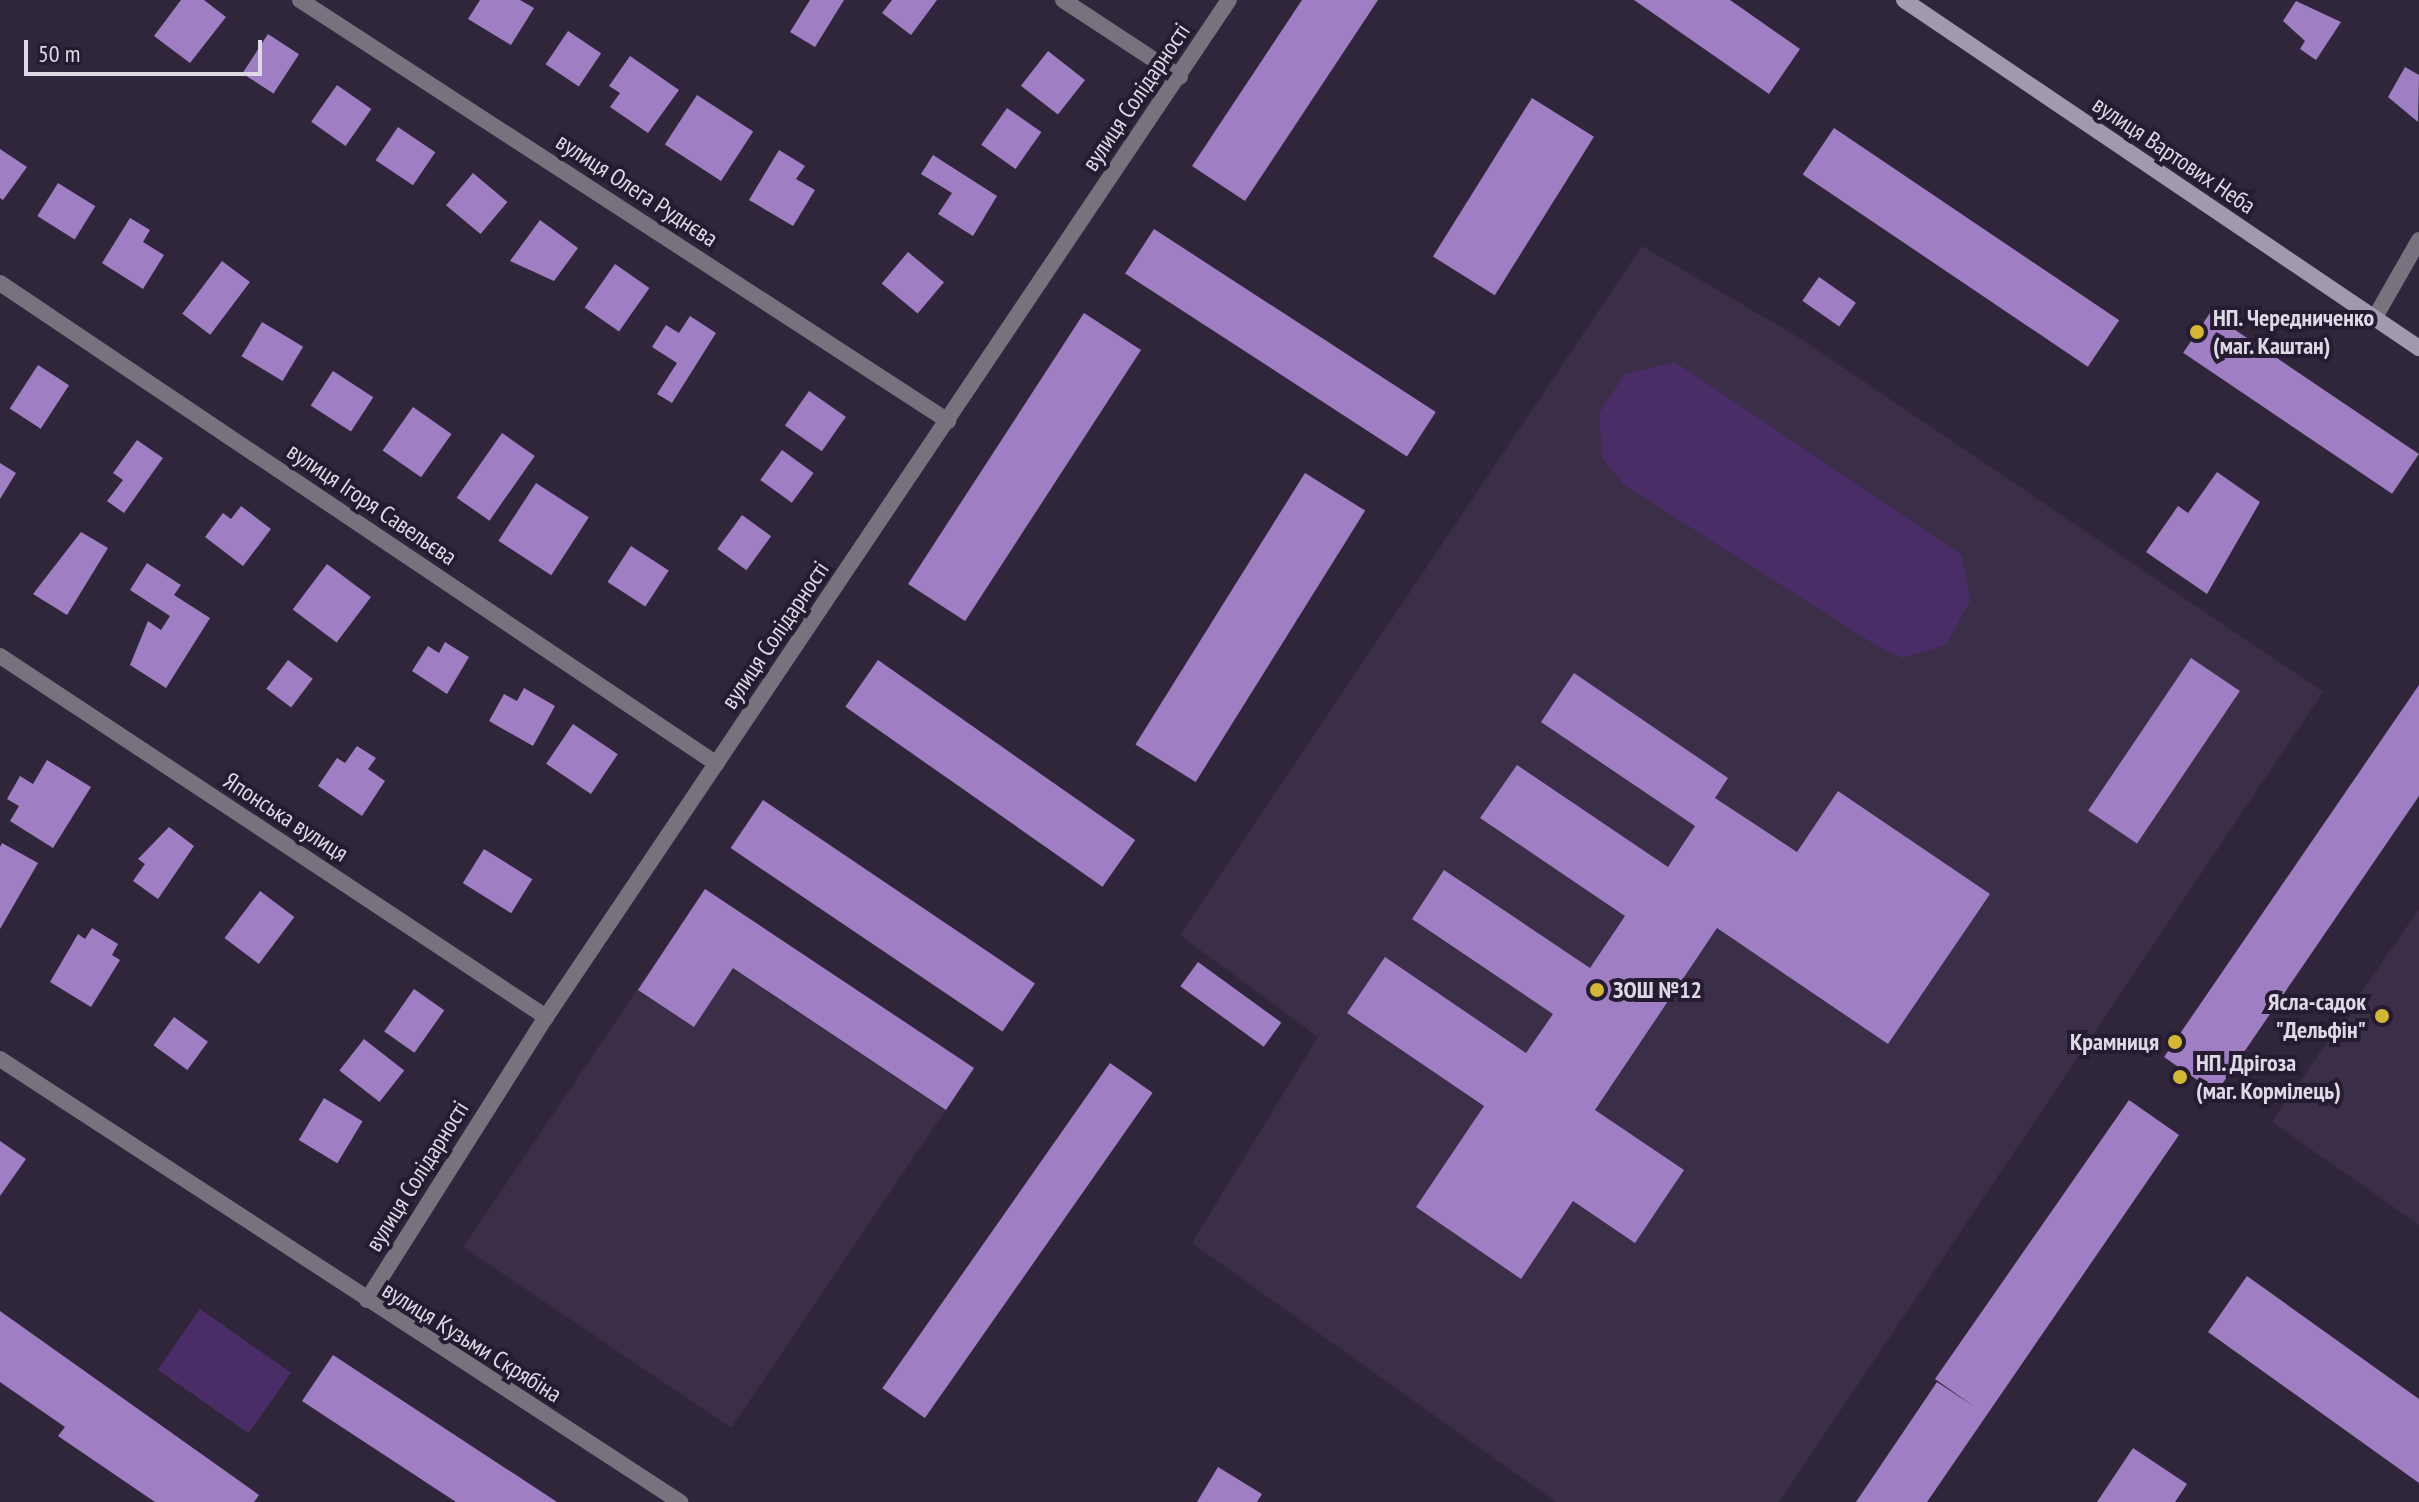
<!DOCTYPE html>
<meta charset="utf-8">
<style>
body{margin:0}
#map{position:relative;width:2419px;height:1502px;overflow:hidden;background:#30263b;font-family:"PT Sans Narrow",sans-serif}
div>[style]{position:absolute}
.built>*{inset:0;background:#3b2e49;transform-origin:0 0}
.green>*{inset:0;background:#4a2c67;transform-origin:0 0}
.building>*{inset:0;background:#a07ec4;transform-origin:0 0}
.street>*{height:16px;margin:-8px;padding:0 8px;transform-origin:8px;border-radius:8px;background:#77727d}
.secondary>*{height:16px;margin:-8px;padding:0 8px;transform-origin:8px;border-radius:8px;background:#a29aac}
.dots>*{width:22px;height:22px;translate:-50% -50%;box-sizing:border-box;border:4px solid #261c31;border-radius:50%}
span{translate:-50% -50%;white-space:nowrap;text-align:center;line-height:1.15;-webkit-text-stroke:8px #261c31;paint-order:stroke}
.street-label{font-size:24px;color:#dfd9e7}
.poi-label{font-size:24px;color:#dfd9e7;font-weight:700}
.left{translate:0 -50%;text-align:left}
.right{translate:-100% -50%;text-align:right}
.scale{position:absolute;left:24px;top:40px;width:238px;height:36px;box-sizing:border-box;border:4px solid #dfd9e7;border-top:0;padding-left:10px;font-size:24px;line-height:28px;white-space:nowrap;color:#dfd9e7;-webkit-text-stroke:6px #261c31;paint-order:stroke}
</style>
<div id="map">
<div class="built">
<div style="clip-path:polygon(1642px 246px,1798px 337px,2323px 692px,1779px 1502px,1556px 1502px,1192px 1243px,1318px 1037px,1180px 935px)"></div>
<div style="left:705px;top:889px;width:323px;height:432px;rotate:34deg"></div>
<div style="clip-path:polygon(2419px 909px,2419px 1225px,2272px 1122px)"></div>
</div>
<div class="green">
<div style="clip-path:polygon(1675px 362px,1962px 555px,1970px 601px,1946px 645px,1902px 658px,1877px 646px,1624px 485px,1602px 458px,1599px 413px,1625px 374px)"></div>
<div style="left:200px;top:1309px;width:111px;height:74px;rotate:35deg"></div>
</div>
<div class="building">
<div style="clip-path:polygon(181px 0,204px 0,226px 17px,190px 63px,154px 36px)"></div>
<div style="clip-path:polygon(480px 0,520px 0,534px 8px,511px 45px,468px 19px)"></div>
<div style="clip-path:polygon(810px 0,844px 0,815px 47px,790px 32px)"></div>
<div style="clip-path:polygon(892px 0,937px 0,911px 35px,882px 13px)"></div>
<div style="clip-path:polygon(1302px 0,1378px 0,1245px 201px,1192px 166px)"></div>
<div style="clip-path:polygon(1634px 0,1730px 0,1800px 49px,1769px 94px)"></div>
<div style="clip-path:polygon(2296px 1px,2341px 22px,2316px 60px,2300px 49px,2305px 41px,2283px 21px)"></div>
<div style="left:568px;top:31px;width:40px;height:40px;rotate:34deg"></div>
<div style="left:268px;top:34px;width:37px;height:47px;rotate:33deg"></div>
<div style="left:1048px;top:51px;width:47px;height:44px;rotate:38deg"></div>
<div style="clip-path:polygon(630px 56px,679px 90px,648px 133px,610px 107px,620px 93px,609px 86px)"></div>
<div style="clip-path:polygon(2405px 67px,2419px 75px,2418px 122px,2388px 97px)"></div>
<div style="left:337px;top:85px;width:42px;height:45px;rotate:35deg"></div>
<div style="left:697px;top:95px;width:67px;height:59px;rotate:33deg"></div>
<div style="left:1532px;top:98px;width:73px;height:187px;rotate:32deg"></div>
<div style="left:1007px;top:108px;width:42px;height:45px;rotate:35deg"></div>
<div style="left:398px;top:127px;width:45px;height:40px;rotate:34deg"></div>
<div style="left:1834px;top:128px;width:344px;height:56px;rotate:34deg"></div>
<div style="clip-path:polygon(0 149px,27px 167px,3px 200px,0 198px)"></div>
<div style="clip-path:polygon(779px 150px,805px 166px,796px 179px,815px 190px,793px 226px,749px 200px)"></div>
<div style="clip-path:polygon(933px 155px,997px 196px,973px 236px,938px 214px,952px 193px,921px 174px)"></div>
<div style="left:473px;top:173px;width:45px;height:42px;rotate:40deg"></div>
<div style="left:58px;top:183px;width:44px;height:39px;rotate:32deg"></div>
<div style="clip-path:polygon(130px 218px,150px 230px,143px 242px,164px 255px,143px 289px,102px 263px)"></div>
<div style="clip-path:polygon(540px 220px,578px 248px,554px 281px,510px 261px)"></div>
<div style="left:1154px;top:229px;width:336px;height:53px;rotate:33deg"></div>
<div style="left:908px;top:252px;width:47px;height:41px;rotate:40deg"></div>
<div style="left:222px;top:261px;width:35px;height:66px;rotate:37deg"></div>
<div style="left:615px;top:264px;width:42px;height:53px;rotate:35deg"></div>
<div style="left:1819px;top:277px;width:45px;height:29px;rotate:35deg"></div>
<div style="left:1084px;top:313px;width:68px;height:323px;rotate:33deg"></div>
<div style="left:2210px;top:313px;width:252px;height:48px;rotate:34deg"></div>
<div style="clip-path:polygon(690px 316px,716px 333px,672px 403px,657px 394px,677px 363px,652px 347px,666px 325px,679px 333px)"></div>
<div style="left:262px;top:322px;width:48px;height:40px;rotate:31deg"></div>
<div style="left:38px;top:365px;width:37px;height:52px;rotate:33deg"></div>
<div style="left:333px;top:371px;width:48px;height:41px;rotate:33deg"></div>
<div style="left:809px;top:391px;width:45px;height:42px;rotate:35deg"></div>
<div style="left:413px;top:407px;width:47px;height:53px;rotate:35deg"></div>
<div style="left:502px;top:433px;width:40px;height:79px;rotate:35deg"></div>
<div style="clip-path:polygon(137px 440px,163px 458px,124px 513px,107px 501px,123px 480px,113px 473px)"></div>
<div style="left:782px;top:450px;width:39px;height:37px;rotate:36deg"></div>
<div style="clip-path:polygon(0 463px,16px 473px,0 499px)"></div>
<div style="clip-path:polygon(2217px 472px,2260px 502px,2207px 594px,2146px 552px,2178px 506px,2188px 513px)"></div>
<div style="left:1305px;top:473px;width:71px;height:320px;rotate:32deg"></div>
<div style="left:536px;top:483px;width:63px;height:69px;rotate:33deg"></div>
<div style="clip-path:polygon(241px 506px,271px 529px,243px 566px,205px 537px,223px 513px,231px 519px)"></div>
<div style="left:742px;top:515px;width:36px;height:42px;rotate:36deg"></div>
<div style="clip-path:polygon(81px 532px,108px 548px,67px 615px,33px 594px)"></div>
<div style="left:631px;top:546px;width:45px;height:43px;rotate:33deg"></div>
<div style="clip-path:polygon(147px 563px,181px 585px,174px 595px,210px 618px,166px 688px,130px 665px,148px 621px,161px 630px,170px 616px,130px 590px)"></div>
<div style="left:327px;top:564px;width:55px;height:57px;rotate:37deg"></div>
<div style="clip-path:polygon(445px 642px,469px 657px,447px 694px,412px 671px,428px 646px,439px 653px)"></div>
<div style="left:2191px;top:658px;width:59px;height:184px;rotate:34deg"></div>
<div style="left:288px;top:660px;width:31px;height:36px;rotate:37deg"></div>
<div style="left:878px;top:660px;width:314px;height:57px;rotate:35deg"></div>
<div style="clip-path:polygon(1574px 673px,1728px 778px,1715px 798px,1797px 852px,1838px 791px,1990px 894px,1888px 1044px,1717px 928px,1595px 1110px,1684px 1170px,1635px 1243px,1573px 1201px,1521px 1279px,1416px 1207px,1484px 1106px,1347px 1013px,1385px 957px,1526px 1053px,1553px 1014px,1412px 919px,1444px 870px,1590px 968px,1625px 916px,1480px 818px,1517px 765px,1668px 867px,1695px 826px,1541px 722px)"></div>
<div style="clip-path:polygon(2419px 685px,2419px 796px,2216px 1093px,2164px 1057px)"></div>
<div style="clip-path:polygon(524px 688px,555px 706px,533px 746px,489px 721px,504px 694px,517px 701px)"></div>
<div style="left:573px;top:724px;width:54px;height:48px;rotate:34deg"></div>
<div style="clip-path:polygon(357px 746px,376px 758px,368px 769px,385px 781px,362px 816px,318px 786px,337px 758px,345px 763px)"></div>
<div style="clip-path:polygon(47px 760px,91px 787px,53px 848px,10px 821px,19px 806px,7px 799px,20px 776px,33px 784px)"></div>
<div style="left:763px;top:800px;width:328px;height:58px;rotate:34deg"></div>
<div style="clip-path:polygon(169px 827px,194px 846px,158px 899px,133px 881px,145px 864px,138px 859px)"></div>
<div style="clip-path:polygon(2px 843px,38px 863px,0 929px,0 847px)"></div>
<div style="left:484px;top:849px;width:57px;height:40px;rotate:32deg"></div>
<div style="clip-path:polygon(705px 889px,974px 1068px,946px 1110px,733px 968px,694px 1027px,638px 990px)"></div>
<div style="left:260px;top:891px;width:43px;height:59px;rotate:37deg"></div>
<div style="clip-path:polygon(92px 928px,118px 944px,112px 955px,120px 960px,91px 1007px,50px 982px,78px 934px,85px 939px)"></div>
<div style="left:1198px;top:962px;width:103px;height:30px;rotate:36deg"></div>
<div style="left:414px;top:989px;width:37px;height:52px;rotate:35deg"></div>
<div style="left:174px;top:1017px;width:42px;height:35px;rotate:36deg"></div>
<div style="left:364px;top:1039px;width:51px;height:40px;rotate:38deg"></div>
<div style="left:1110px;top:1063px;width:52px;height:397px;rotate:35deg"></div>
<div style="left:324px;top:1098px;width:45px;height:49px;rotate:31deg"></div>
<div style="clip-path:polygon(2129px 1100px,2179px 1135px,1927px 1502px,1856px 1502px,1937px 1382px,1975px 1407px,1935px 1379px)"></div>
<div style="clip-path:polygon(0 1141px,26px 1159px,0 1196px)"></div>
<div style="clip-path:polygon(2247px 1276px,2419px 1399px,2419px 1483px,2208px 1332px)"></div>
<div style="clip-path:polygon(0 1311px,259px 1495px,254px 1502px,155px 1502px,58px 1436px,65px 1427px,0 1382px)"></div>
<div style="clip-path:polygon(333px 1355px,557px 1502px,456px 1502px,302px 1401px)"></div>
<div style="clip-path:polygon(2133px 1448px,2187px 1484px,2175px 1502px,2097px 1502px)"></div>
<div style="clip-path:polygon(1218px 1467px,1262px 1494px,1257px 1502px,1197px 1502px)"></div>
</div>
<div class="street">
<div style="left:300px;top:0;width:773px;rotate:33.01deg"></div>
<div style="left:1063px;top:0;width:140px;rotate:33.3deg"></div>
<div style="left:0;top:283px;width:863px;rotate:33.86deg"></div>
<div style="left:2374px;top:319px;width:91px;rotate:-60.3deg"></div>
<div style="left:0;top:656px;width:655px;rotate:33.47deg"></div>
<div style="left:0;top:1059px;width:812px;rotate:33.08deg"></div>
<div style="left:367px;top:1300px;width:335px;rotate:-57.7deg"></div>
<div style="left:546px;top:1017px;width:1225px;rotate:-56.12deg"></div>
</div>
<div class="secondary">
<div style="left:1904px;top:0;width:622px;rotate:34.05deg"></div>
</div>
<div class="dots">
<div style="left:2197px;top:332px;background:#d3b635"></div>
<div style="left:1597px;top:990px;background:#d3b635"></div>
<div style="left:2382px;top:1016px;background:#d3b635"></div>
<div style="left:2175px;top:1042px;background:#d3b635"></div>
<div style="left:2180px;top:1077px;background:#d3b635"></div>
</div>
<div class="street-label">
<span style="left:1136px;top:97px;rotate:-56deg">вулиця Солідарності</span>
<span style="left:2174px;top:155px;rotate:34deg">вулиця Вартових Неба</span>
<span style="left:637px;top:190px;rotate:33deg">вулиця Олега Руднєва</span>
<span style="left:372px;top:504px;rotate:34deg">вулиця Ігоря Савельєва</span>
<span style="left:775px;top:635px;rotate:-56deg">вулиця Солідарності</span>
<span style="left:286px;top:817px;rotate:33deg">Японська вулиця</span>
<span style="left:417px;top:1176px;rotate:-58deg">вулиця Солідарності</span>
<span style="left:472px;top:1342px;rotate:32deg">вулиця Кузьми Скрябіна</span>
</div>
<div class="poi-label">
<span class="left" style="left:2213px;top:332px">НП. Чередниченко<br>(маг. Каштан)</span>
<span class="left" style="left:1613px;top:990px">ЗОШ №12</span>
<span class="right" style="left:2366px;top:1016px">Ясла-садок<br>"Дельфін"</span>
<span class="right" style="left:2159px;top:1042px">Крамниця</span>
<span class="left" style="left:2196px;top:1077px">НП. Дрігоза<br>(маг. Кормілець)</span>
</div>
<div class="scale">50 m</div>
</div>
